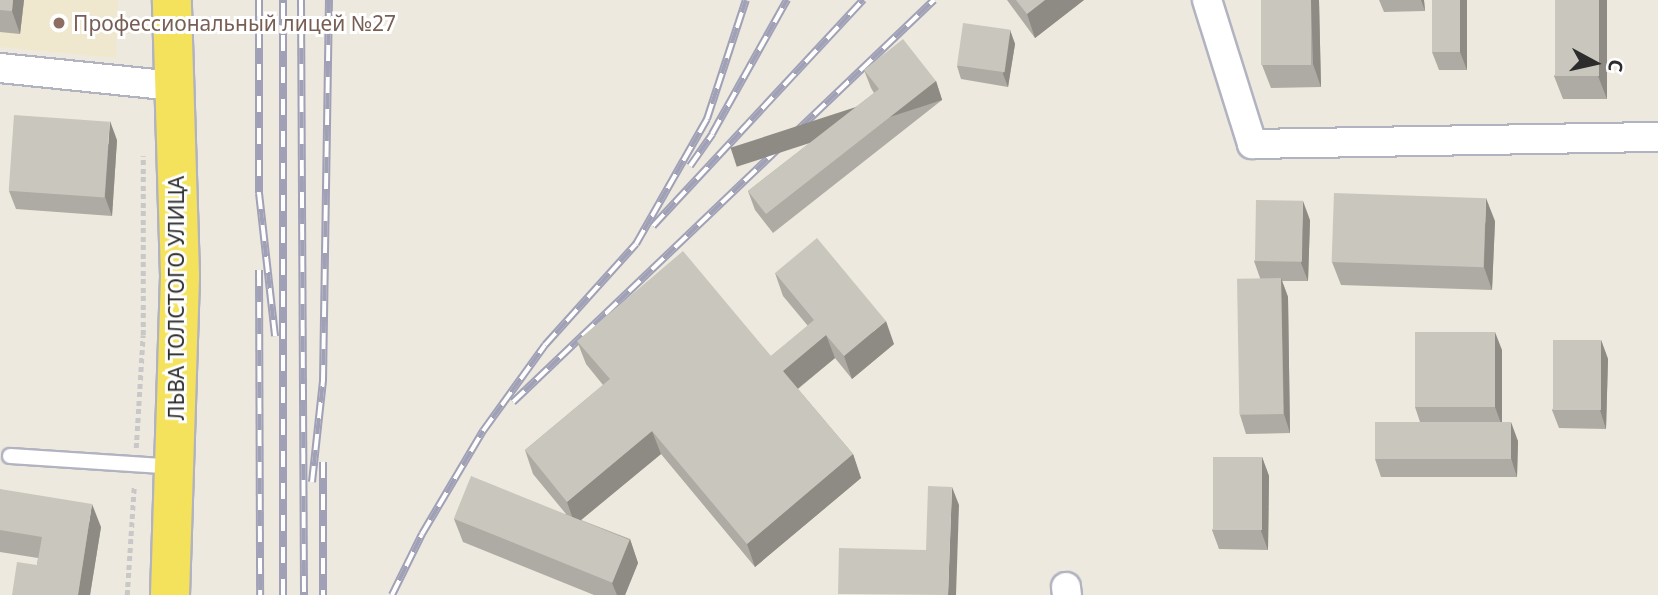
<!DOCTYPE html>
<meta charset="utf-8">
<style>
body{margin:0}
#map{position:relative;width:1658px;height:595px;overflow:hidden;background:#eee9de;font-family:"Noto Sans",sans-serif}
div>[style]{position:absolute}
.education>*{inset:0;background:#efe8ce}
.path>*{height:4.5px;margin-top:-2.25px;transform-origin:0;background:repeating-linear-gradient(90deg,#c8c8c8 0 5px,transparent 0 8.5px)}
.roads{filter:drop-shadow(2px 0 #b2b3c0) drop-shadow(-2px 0 #b2b3c0) drop-shadow(0 2px #b2b3c0) drop-shadow(0 -2px #b2b3c0)}
.service>*{height:14px;margin:-7px;padding:0 7px;transform-origin:7px;border-radius:7px;background:#fff}
.minor>*{height:28px;margin:-14px;padding:0 14px;transform-origin:14px;border-radius:14px;background:#fff}
.primary>*{height:38px;margin:-19px;padding:0 19px;transform-origin:19px;border-radius:19px;background:#f4e25d}
.rail>*{height:8px;margin-top:-4px;transform-origin:0;background:repeating-linear-gradient(90deg,#fff 0 16px,#a0a1b7 0 32px);box-sizing:border-box;border-block:2px solid #a0a1b7}
.wall>*{inset:0;background:#adaba3}
.shaded-wall>*{inset:0;background:#8d8b84;transform-origin:0 0}
.building>*{inset:0;background:#c9c7bd;transform-origin:0 0}
.dots>*{width:19px;height:19px;translate:-50% -50%;box-sizing:border-box;border:4px solid #fff;border-radius:50%}
span{translate:-50% -50%;white-space:nowrap;text-align:center;line-height:1.15;-webkit-text-stroke:6px #fff;paint-order:stroke}
.education-label{font-size:21px;color:#785e54}
.left{translate:0 -50%;text-align:left}
.street-label{font-size:21px;color:#2c2c2c}
.north{position:absolute;left:1560px;top:28px;width:70px;height:70px;-webkit-text-stroke:5px #fff;paint-order:stroke;rotate:98deg;font-size:19px;font-weight:700;line-height:28px;text-align:center;color:#2c2c2c}
.north::after{content:'';display:block;margin:auto;width:24px;height:32px;background:#2c2c2c;clip-path:polygon(50% 0,100% 100%,50% 72%,0 100%)}
</style>
<div id="map">
<div class="education">
<div style="clip-path:polygon(0 0,118px 0,116px 58px,0 47px)"></div>
</div>
<div class="path">
<div style="left:136px;top:448px;width:113px;rotate:-86.5deg"></div>
<div style="left:143px;top:335px;width:179px;rotate:-90deg"></div>
<div style="left:127px;top:595px;width:108px;rotate:-86.3deg"></div>
</div>
<div class="roads">
<div class="service">
<div style="left:10px;top:456px;width:164px;rotate:3.8deg"></div>
</div>
<div class="minor">
<div style="left:1207px;top:0;width:151px;rotate:72.6deg"></div>
<div style="left:1252px;top:144px;width:406px;rotate:-1deg"></div>
<div style="left:0;top:68px;width:176px;rotate:5.9deg"></div>
<div style="left:1066px;top:587px;width:8px;rotate:83deg"></div>
</div>
<div class="primary">
<div style="left:170px;top:595px;width:319px;rotate:-88.2deg"></div>
<div style="left:180px;top:276px;width:276px;rotate:-91.7deg"></div>
</div>
</div>
<div class="rail">
<div style="left:259px;top:0;width:193px;rotate:90deg"></div>
<div style="left:259px;top:193px;width:144px;rotate:83.6deg"></div>
<div style="left:301px;top:0;width:595px;rotate:89.71deg"></div>
<div style="left:690px;top:166px;width:39px;rotate:-55deg"></div>
<div style="left:712px;top:134px;width:154px;rotate:-60.8deg"></div>
<div style="left:653px;top:226px;width:309px;rotate:-47.1deg"></div>
<div style="left:259px;top:270px;width:325px;rotate:89.8deg"></div>
<div style="left:513px;top:402px;width:582px;rotate:-43.68deg"></div>
<div style="left:323px;top:462px;width:133px;rotate:90deg"></div>
<div style="left:312px;top:482px;width:102px;rotate:-83.8deg"></div>
<div style="left:323px;top:381px;width:381px;rotate:-89.1deg"></div>
<div style="left:283px;top:595px;width:595px;rotate:-90deg"></div>
<div style="left:392px;top:595px;width:68px;rotate:-63.8deg"></div>
<div style="left:422px;top:534px;width:120px;rotate:-59.4deg"></div>
<div style="left:483px;top:431px;width:106px;rotate:-54.2deg"></div>
<div style="left:545px;top:345px;width:136px;rotate:-48deg"></div>
<div style="left:636px;top:244px;width:144px;rotate:-60.4deg"></div>
<div style="left:707px;top:119px;width:125px;rotate:-71.9deg"></div>
</div>
<div class="wall">
<div style="clip-path:polygon(0 0,24px 0,20px 34px,0 32px)"></div>
<div style="clip-path:polygon(1007px 0,1084px 0,1035px 38px)"></div>
<div style="clip-path:polygon(1261px 0,1319px 0,1321px 87px,1271px 88px,1262px 65px)"></div>
<div style="clip-path:polygon(1379px 0,1424px 0,1425px 11px,1384px 12px)"></div>
<div style="clip-path:polygon(1432px 0,1467px 0,1467px 70px,1439px 70px,1432px 52px)"></div>
<div style="clip-path:polygon(1607px 0,1607px 99px,1563px 99px,1554px 76px)"></div>
<div style="clip-path:polygon(1010px 30px,1015px 44px,1008px 87px,961px 79px,957px 66px)"></div>
<div style="clip-path:polygon(864px 70px,936px 81px,942px 100px,773px 233px,755px 210px,748px 191px,874px 93px,871px 88px)"></div>
<div style="clip-path:polygon(117px 140px,112px 216px,16px 209px,9px 191px)"></div>
<div style="clip-path:polygon(1310px 220px,1308px 281px,1282px 281px,1288px 297px,1290px 433px,1246px 434px,1240px 415px,1260px 278px,1254px 261px)"></div>
<div style="clip-path:polygon(1495px 221px,1492px 290px,1341px 285px,1332px 262px)"></div>
<div style="clip-path:polygon(775px 273px,894px 344px,852px 379px,835px 358px,798px 389px,853px 454px,861px 478px,755px 567px,661px 454px,581px 520px,630px 539px,638px 563px,625px 595px,594px 595px,463px 542px,454px 519px,566px 514px,533px 474px,525px 450px,603px 385px,586px 364px,577px 341px,771px 356px,808px 326px,783px 296px)"></div>
<div style="clip-path:polygon(1601px 340px,1608px 359px,1606px 429px,1559px 428px,1552px 410px)"></div>
<div style="clip-path:polygon(1502px 350px,1502px 422px,1518px 441px,1517px 477px,1381px 477px,1375px 459px,1420px 422px,1415px 407px)"></div>
<div style="clip-path:polygon(1262px 457px,1269px 476px,1268px 550px,1219px 549px,1212px 530px)"></div>
<div style="clip-path:polygon(0 489px,101px 527px,90px 595px,12px 595px,37px 565px,38px 558px,0 552px)"></div>
</div>
<div class="shaded-wall">
<div style="clip-path:polygon(13px 0,24px 0,20px 34px,12px 11px)"></div>
<div style="clip-path:polygon(1045px 0,1084px 0,1035px 38px,1027px 14px)"></div>
<div style="clip-path:polygon(1311px 0,1319px 0,1321px 87px,1313px 64px)"></div>
<div style="clip-path:polygon(1421px 0,1424px 0,1425px 11px)"></div>
<div style="clip-path:polygon(1460px 0,1467px 0,1467px 70px,1460px 52px)"></div>
<div style="clip-path:polygon(1599px 0,1607px 0,1607px 99px,1598px 76px)"></div>
<div style="clip-path:polygon(1010px 30px,1015px 44px,1008px 87px,1003px 74px)"></div>
<div style="left:936px;top:81px;width:20px;height:216px;rotate:72deg"></div>
<div style="clip-path:polygon(110px 121px,117px 140px,112px 216px,105px 197px)"></div>
<div style="clip-path:polygon(1486px 198px,1495px 221px,1492px 290px,1484px 267px)"></div>
<div style="clip-path:polygon(1303px 201px,1310px 220px,1308px 281px,1301px 263px)"></div>
<div style="clip-path:polygon(1281px 278px,1288px 297px,1290px 433px,1284px 414px)"></div>
<div style="clip-path:polygon(886px 321px,894px 344px,852px 379px,844px 356px)"></div>
<div style="clip-path:polygon(1495px 332px,1502px 350px,1502px 426px,1495px 407px)"></div>
<div style="clip-path:polygon(826px 335px,835px 358px,791px 394px,783px 371px)"></div>
<div style="clip-path:polygon(1601px 340px,1608px 359px,1606px 429px,1600px 410px)"></div>
<div style="clip-path:polygon(1511px 422px,1518px 441px,1517px 477px,1511px 458px)"></div>
<div style="clip-path:polygon(652px 431px,661px 454px,575px 525px,567px 502px)"></div>
<div style="clip-path:polygon(853px 454px,861px 478px,755px 567px,747px 544px)"></div>
<div style="clip-path:polygon(1262px 457px,1269px 476px,1268px 550px,1261px 531px)"></div>
<div style="clip-path:polygon(952px 487px,959px 505px,956px 595px,948px 595px)"></div>
<div style="clip-path:polygon(92px 504px,101px 527px,90px 595px,78px 595px)"></div>
<div style="clip-path:polygon(630px 539px,638px 563px,625px 595px,617px 595px,612px 583px)"></div>
</div>
<div class="building">
<div style="clip-path:polygon(0 0,13px 0,12px 11px,0 10px)"></div>
<div style="clip-path:polygon(1016px 0,1045px 0,1027px 14px)"></div>
<div style="left:1261px;top:0;width:50px;height:65px"></div>
<div style="left:1432px;top:0;width:28px;height:52px"></div>
<div style="left:1555px;top:0;width:44px;height:76px"></div>
<div style="left:963px;top:23px;width:48px;height:43px;rotate:8deg"></div>
<div style="clip-path:polygon(903px 39px,936px 81px,766px 214px,748px 191px,879px 89px,864px 70px)"></div>
<div style="left:14px;top:115px;width:96px;height:76px;rotate:4deg"></div>
<div style="left:1334px;top:193px;width:152px;height:69px;rotate:2deg"></div>
<div style="left:1256px;top:200px;width:47px;height:61px;rotate:1deg"></div>
<div style="clip-path:polygon(817px 238px,886px 321px,844px 356px,826px 335px,783px 371px,853px 454px,747px 544px,652px 431px,567px 502px,525px 450px,610px 379px,577px 341px,683px 251px,771px 356px,814px 320px,775px 273px)"></div>
<div style="left:1281px;top:278px;width:136px;height:44px;rotate:89deg"></div>
<div style="left:1415px;top:332px;width:80px;height:75px"></div>
<div style="left:1553px;top:340px;width:48px;height:70px"></div>
<div style="left:1375px;top:422px;width:136px;height:37px"></div>
<div style="left:1213px;top:457px;width:49px;height:73px"></div>
<div style="left:471px;top:476px;width:171px;height:46px;rotate:22deg"></div>
<div style="clip-path:polygon(928px 486px,952px 487px,948px 595px,838px 594px,839px 548px,926px 550px)"></div>
<div style="clip-path:polygon(0 489px,92px 504px,78px 595px,12px 595px,17px 562px,37px 565px,42px 537px,0 530px)"></div>
</div>
<div class="dots">
<div style="left:59px;top:23px;background:#8d6e63"></div>
</div>
<div class="education-label">
<span class="left" style="left:73px;top:23px">Профессиональный лицей №27</span>
</div>
<div class="street-label">
<span style="left:176px;top:298px;rotate:-90deg">ЛЬВА ТОЛСТОГО УЛИЦА</span>
</div>
<div class="north">С</div>
</div>
